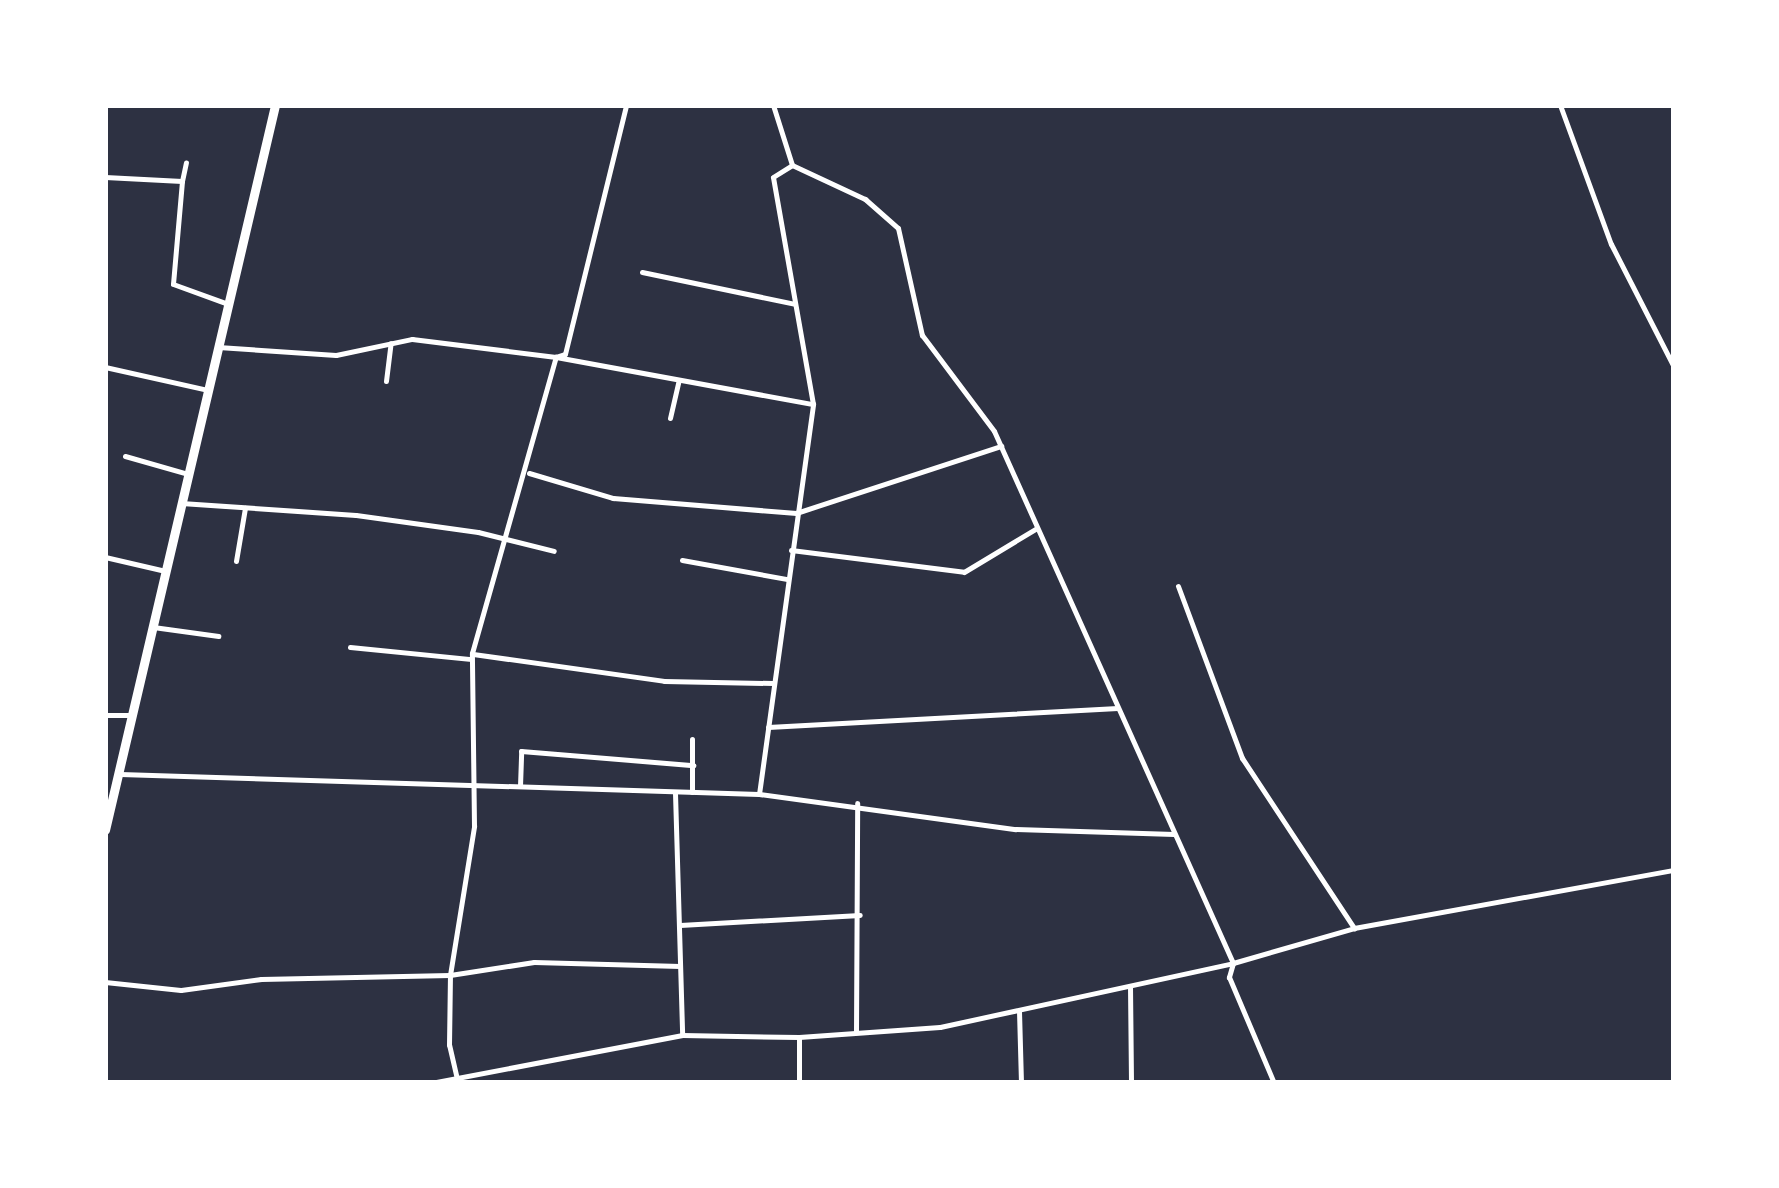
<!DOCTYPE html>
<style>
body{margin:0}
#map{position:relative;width:1779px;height:1188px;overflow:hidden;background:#2d3142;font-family:"Source Sans 3",sans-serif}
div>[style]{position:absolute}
.minor>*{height:5px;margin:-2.5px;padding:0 2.5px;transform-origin:2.5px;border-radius:2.5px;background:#fff}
.trunk>*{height:9px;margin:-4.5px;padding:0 4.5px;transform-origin:4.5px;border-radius:4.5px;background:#fff}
span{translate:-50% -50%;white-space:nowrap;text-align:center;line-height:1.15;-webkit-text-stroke:8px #fff;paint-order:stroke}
.frame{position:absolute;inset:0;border:108px solid #fff;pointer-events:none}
</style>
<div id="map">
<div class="minor">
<div style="left:773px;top:105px;width:63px;rotate:72.4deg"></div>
<div style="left:792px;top:165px;width:81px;rotate:25deg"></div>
<div style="left:865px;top:199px;width:44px;rotate:41.3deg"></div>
<div style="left:898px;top:228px;width:110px;rotate:77.4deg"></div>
<div style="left:922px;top:335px;width:120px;rotate:53.1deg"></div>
<div style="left:994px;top:431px;width:583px;rotate:65.81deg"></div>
<div style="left:1233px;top:963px;width:15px;rotate:106deg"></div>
<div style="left:1229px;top:977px;width:115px;rotate:67deg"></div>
<div style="left:1560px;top:105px;width:148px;rotate:69.9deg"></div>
<div style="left:1611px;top:244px;width:138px;rotate:62.9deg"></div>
<div style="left:105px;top:177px;width:77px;rotate:3deg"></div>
<div style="left:182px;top:181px;width:103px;rotate:95deg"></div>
<div style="left:173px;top:284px;width:59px;rotate:20deg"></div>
<div style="left:182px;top:181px;width:19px;rotate:-78deg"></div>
<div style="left:642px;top:272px;width:156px;rotate:11.8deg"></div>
<div style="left:218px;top:347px;width:118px;rotate:3.9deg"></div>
<div style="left:336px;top:355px;width:78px;rotate:-11.9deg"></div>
<div style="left:412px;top:339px;width:145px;rotate:7.1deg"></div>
<div style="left:556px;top:357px;width:261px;rotate:10.4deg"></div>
<div style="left:105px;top:367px;width:106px;rotate:12.6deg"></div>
<div style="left:386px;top:381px;width:38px;rotate:-83deg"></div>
<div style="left:670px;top:418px;width:37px;rotate:-77deg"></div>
<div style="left:125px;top:456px;width:66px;rotate:15.9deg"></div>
<div style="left:529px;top:473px;width:88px;rotate:16.6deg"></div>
<div style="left:613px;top:498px;width:184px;rotate:4.7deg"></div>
<div style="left:796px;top:513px;width:216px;rotate:-18.1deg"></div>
<div style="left:181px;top:503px;width:175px;rotate:3.9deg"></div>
<div style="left:356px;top:515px;width:123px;rotate:7.9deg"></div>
<div style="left:478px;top:532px;width:78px;rotate:14deg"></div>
<div style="left:791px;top:550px;width:174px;rotate:7.2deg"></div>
<div style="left:964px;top:572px;width:85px;rotate:-31.1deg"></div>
<div style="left:105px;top:557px;width:62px;rotate:13.1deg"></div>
<div style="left:682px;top:560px;width:107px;rotate:10.3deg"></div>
<div style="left:236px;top:561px;width:54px;rotate:-80.4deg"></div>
<div style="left:1178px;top:586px;width:184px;rotate:69.6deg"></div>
<div style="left:1242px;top:758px;width:204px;rotate:56.6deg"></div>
<div style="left:153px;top:627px;width:66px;rotate:7.9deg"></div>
<div style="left:350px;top:647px;width:122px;rotate:5.7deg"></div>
<div style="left:473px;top:654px;width:193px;rotate:8deg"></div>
<div style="left:664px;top:681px;width:109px;rotate:1.1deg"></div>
<div style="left:105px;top:715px;width:25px"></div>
<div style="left:768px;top:727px;width:350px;rotate:-3.1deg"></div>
<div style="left:692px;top:739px;width:53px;rotate:90deg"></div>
<div style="left:120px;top:774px;width:639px;rotate:1.79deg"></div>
<div style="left:759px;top:794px;width:259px;rotate:7.8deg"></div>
<div style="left:1016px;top:829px;width:158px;rotate:1.8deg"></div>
<div style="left:520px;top:786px;width:35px;rotate:-88deg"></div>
<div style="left:521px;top:751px;width:173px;rotate:4.7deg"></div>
<div style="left:675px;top:793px;width:242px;rotate:88.3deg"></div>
<div style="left:759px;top:794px;width:394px;rotate:-82.1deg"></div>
<div style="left:813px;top:404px;width:230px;rotate:-100deg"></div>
<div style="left:773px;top:177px;width:22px;rotate:-32deg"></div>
<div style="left:680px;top:925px;width:180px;rotate:-3.2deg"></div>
<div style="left:105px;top:982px;width:76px;rotate:6deg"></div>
<div style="left:181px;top:990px;width:81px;rotate:-7.8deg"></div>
<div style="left:261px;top:979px;width:189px;rotate:-1.2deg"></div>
<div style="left:450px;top:975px;width:85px;rotate:-8.8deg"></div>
<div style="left:534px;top:962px;width:146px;rotate:1.6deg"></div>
<div style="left:1130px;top:986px;width:97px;rotate:89.4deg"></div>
<div style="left:1019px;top:1011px;width:72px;rotate:88.4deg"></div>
<div style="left:856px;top:1032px;width:229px;rotate:-89.7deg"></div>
<div style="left:457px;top:1079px;width:35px;rotate:-103deg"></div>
<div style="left:449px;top:1045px;width:70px;rotate:-89.2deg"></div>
<div style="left:450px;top:975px;width:151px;rotate:-80.8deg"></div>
<div style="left:474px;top:826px;width:173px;rotate:-90.7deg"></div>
<div style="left:472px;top:653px;width:308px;rotate:-74.2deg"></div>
<div style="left:556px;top:357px;width:9px;rotate:-18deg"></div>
<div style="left:565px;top:354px;width:256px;rotate:-76.2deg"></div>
<div style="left:431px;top:1083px;width:256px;rotate:-10.8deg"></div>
<div style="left:682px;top:1035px;width:117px;rotate:1deg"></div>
<div style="left:799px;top:1037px;width:141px;rotate:-4.1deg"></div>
<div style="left:940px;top:1027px;width:300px;rotate:-12.3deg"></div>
<div style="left:1233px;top:963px;width:126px;rotate:-16.1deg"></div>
<div style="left:1354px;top:928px;width:325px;rotate:-10.3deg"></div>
<div style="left:799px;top:1083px;width:46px;rotate:-90deg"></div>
</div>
<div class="trunk">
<div style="left:105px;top:830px;width:745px;rotate:-76.8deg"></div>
</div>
<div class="frame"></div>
</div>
